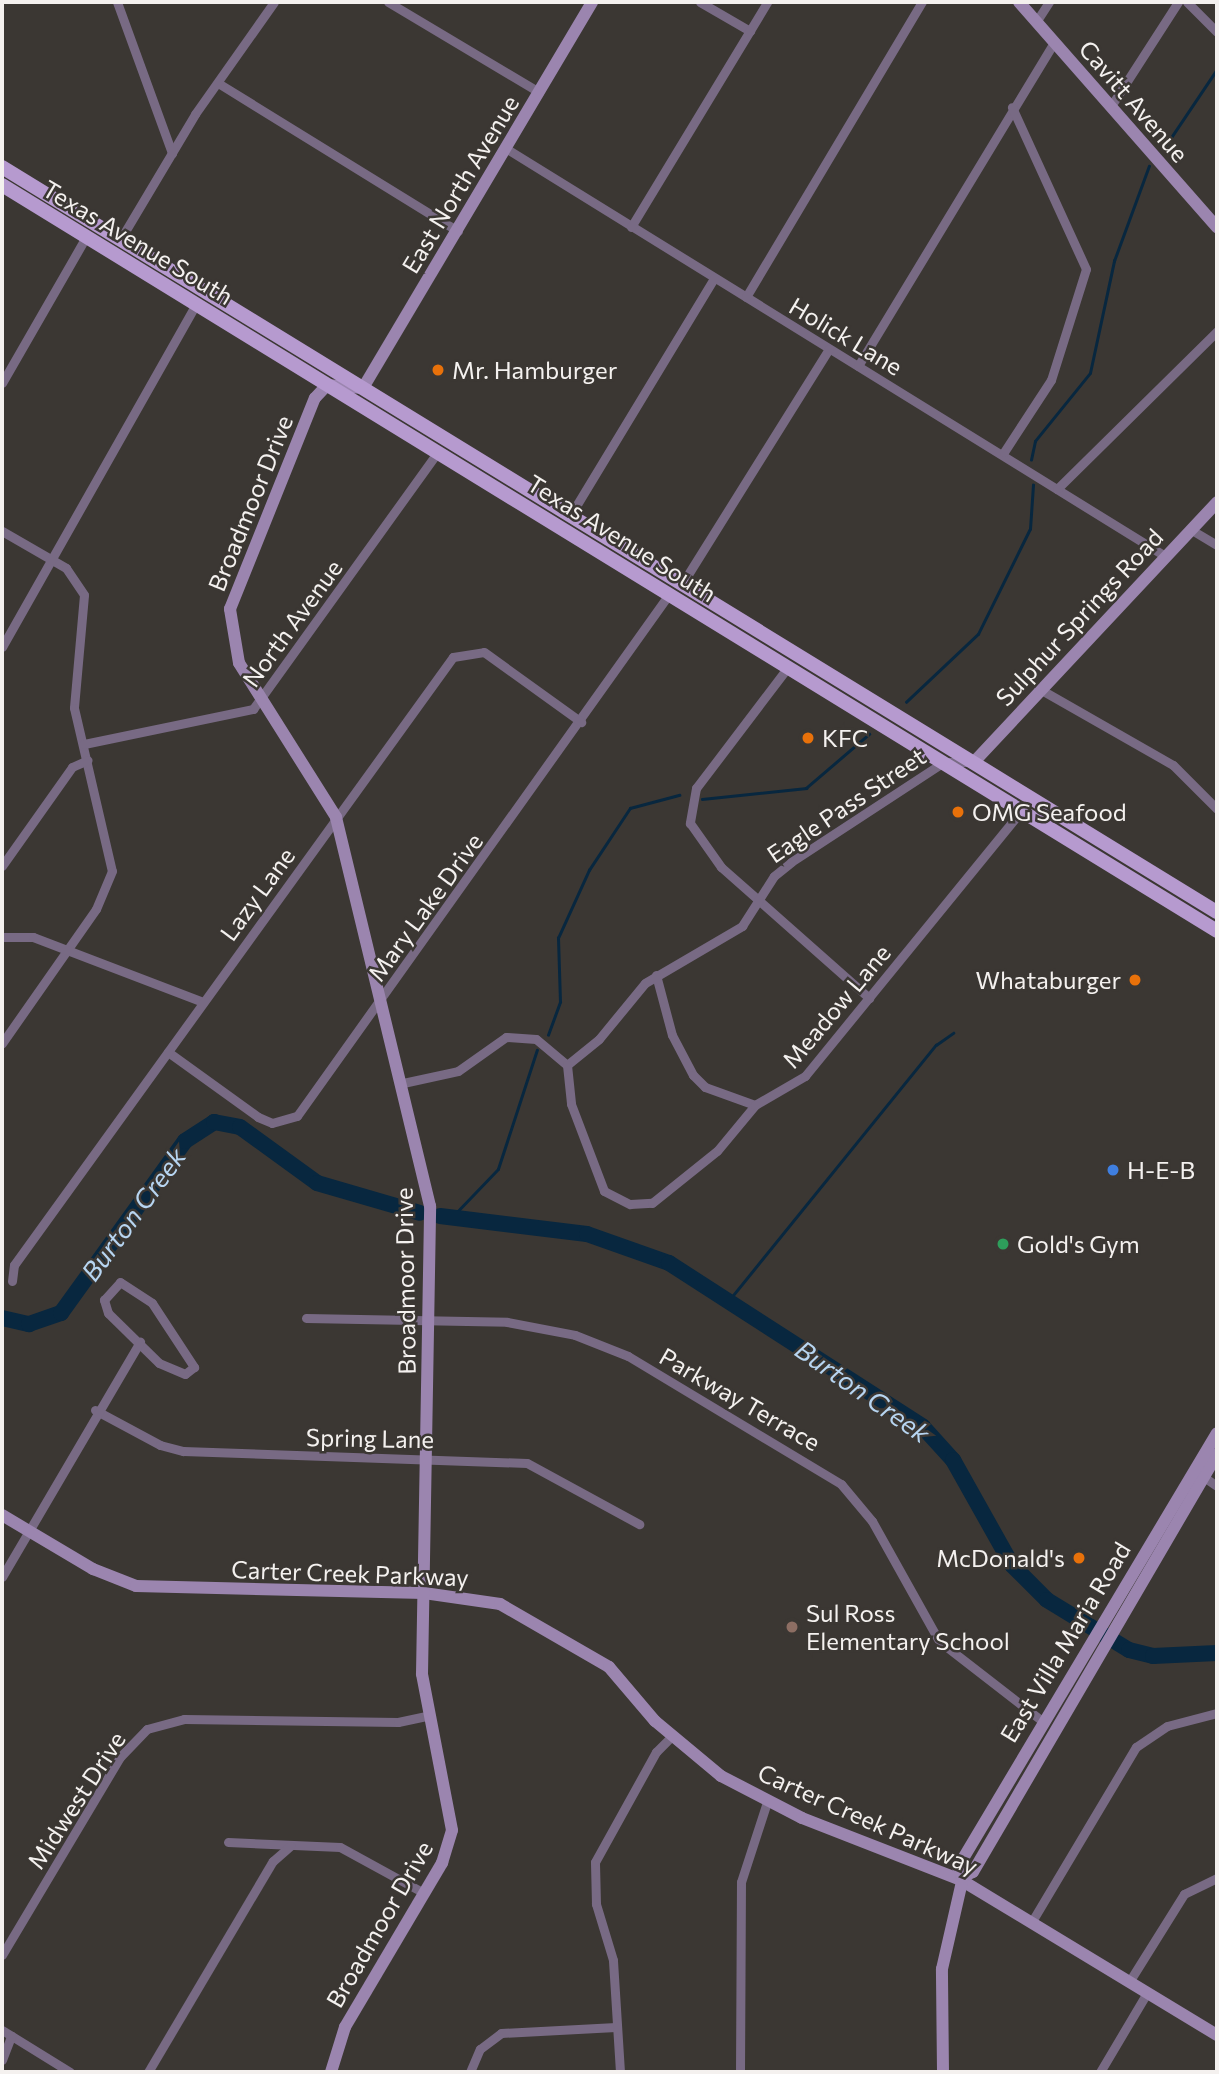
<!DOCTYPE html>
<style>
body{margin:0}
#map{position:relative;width:1219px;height:2074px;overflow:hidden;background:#3b3733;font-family:Commissioner,sans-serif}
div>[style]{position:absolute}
.stream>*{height:2.5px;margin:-1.25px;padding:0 1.25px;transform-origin:1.25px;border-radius:1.25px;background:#08273f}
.river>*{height:16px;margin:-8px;padding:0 8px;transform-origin:8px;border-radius:8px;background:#08273f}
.street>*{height:9px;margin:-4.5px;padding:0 4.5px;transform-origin:4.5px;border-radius:4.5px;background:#786a84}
.secondary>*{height:12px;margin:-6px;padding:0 6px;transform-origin:6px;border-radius:6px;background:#9b85af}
.primary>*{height:14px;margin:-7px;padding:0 7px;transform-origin:7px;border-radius:7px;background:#b69acf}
.dots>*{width:19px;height:19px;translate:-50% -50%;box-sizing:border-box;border:4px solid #3b3733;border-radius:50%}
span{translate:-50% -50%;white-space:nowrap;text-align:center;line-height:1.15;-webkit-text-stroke:5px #3b3733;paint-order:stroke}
.street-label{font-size:24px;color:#f4f1ef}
.poi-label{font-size:24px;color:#f4f1ef}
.left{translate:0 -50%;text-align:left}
.right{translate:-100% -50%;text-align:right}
.water-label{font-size:26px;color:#b7d5f1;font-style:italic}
.frame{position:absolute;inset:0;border:4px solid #f4f1ef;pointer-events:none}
</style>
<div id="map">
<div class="stream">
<div style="left:1164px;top:148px;width:92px;rotate:-56.1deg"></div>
<div style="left:1031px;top:460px;width:19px;rotate:-78deg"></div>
<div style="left:1035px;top:441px;width:87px;rotate:-51deg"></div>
<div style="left:1090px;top:373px;width:115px;rotate:-77.9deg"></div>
<div style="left:1114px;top:261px;width:101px;rotate:-69.8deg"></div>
<div style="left:906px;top:702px;width:99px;rotate:-43.4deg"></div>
<div style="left:978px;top:634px;width:117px;rotate:-63.7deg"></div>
<div style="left:1030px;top:529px;width:44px;rotate:-86.1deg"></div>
<div style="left:702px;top:799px;width:105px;rotate:-6deg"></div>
<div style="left:806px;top:788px;width:83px;rotate:-40.6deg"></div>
<div style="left:548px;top:1035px;width:35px;rotate:-70deg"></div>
<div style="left:560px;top:1002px;width:64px;rotate:-91.8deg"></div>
<div style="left:558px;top:938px;width:75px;rotate:-65.5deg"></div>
<div style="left:589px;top:870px;width:74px;rotate:-56.5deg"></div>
<div style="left:630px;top:808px;width:51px;rotate:-14.9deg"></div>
<div style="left:452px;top:1217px;width:66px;rotate:-46.2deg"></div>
<div style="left:498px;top:1169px;width:125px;rotate:-71.9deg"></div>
<div style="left:730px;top:1299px;width:327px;rotate:-51deg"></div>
<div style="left:936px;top:1045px;width:21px;rotate:-35deg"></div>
</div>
<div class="river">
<div style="left:440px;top:1216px;width:148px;rotate:7deg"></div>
<div style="left:587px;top:1234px;width:87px;rotate:19.5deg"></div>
<div style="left:669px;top:1263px;width:302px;rotate:32.8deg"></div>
<div style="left:923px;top:1427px;width:45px;rotate:47.7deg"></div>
<div style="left:953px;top:1460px;width:120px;rotate:60.7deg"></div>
<div style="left:1012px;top:1565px;width:49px;rotate:45deg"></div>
<div style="left:1047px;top:1600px;width:96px;rotate:31.4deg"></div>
<div style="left:1129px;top:1650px;width:25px;rotate:14deg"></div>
<div style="left:1153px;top:1656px;width:64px;rotate:-2.7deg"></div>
<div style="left:2px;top:1318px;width:28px;rotate:13deg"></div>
<div style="left:29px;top:1324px;width:34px;rotate:-19deg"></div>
<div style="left:61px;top:1313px;width:212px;rotate:-54.2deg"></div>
<div style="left:185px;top:1141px;width:35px;rotate:-33deg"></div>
<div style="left:214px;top:1122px;width:26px;rotate:11deg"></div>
<div style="left:240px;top:1127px;width:95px;rotate:36deg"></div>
<div style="left:317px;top:1183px;width:107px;rotate:16.2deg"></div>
</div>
<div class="street">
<div style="left:117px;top:2px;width:161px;rotate:70deg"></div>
<div style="left:388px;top:2px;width:176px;rotate:30.8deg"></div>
<div style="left:700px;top:2px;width:58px;rotate:30.1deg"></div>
<div style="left:1187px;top:2px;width:42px;rotate:45deg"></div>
<div style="left:1036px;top:22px;width:24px;rotate:-57deg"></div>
<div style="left:218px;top:83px;width:282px;rotate:31.7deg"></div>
<div style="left:1111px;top:106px;width:124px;rotate:-57.2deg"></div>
<div style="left:507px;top:149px;width:774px;rotate:31.74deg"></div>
<div style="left:631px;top:227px;width:263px;rotate:-58.8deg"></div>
<div style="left:120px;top:240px;width:147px;rotate:-59.2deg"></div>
<div style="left:195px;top:114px;width:137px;rotate:-54.8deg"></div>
<div style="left:746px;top:297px;width:344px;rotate:-59.2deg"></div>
<div style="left:858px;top:366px;width:379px;rotate:-58.8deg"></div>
<div style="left:2px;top:383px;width:168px;rotate:-60.1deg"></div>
<div style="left:1004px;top:452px;width:86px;rotate:-56.9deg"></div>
<div style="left:1051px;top:380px;width:116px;rotate:-72.5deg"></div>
<div style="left:1086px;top:269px;width:178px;rotate:-114.6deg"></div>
<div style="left:1057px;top:489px;width:225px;rotate:-44.6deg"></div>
<div style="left:570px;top:516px;width:278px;rotate:-58.8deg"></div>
<div style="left:1190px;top:529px;width:31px;rotate:31deg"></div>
<div style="left:2px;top:531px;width:74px;rotate:30deg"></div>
<div style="left:66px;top:568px;width:32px;rotate:56deg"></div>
<div style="left:84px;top:595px;width:113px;rotate:95.1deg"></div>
<div style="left:74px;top:708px;width:167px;rotate:76.9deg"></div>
<div style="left:112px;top:871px;width:41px;rotate:112.8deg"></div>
<div style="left:96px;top:909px;width:164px;rotate:125deg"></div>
<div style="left:682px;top:584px;width:277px;rotate:-58deg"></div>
<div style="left:2px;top:647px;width:394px;rotate:-60.5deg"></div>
<div style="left:788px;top:667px;width:152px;rotate:127.2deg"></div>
<div style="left:696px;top:788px;width:36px;rotate:100deg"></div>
<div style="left:690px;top:823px;width:54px;rotate:54.8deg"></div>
<div style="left:721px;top:867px;width:198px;rotate:41.5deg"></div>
<div style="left:1038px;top:688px;width:155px;rotate:29.7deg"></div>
<div style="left:1173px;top:765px;width:62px;rotate:45deg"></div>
<div style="left:84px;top:744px;width:173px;rotate:-11.7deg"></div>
<div style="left:253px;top:709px;width:317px;rotate:-54.3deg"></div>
<div style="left:2px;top:866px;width:121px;rotate:-54.7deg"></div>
<div style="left:72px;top:767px;width:17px;rotate:-24deg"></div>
<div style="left:2px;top:937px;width:31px"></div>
<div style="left:33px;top:937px;width:182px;rotate:20.9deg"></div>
<div style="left:656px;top:975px;width:62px;rotate:75.1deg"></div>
<div style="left:672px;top:1035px;width:45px;rotate:62.3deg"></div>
<div style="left:693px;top:1075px;width:17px;rotate:45deg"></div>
<div style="left:705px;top:1087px;width:53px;rotate:19.8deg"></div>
<div style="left:168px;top:1052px;width:111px;rotate:35.8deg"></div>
<div style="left:258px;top:1117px;width:15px;rotate:23deg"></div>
<div style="left:272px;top:1123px;width:26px;rotate:-16deg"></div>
<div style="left:297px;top:1116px;width:641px;rotate:-54.52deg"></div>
<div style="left:567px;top:1065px;width:41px;rotate:-39.1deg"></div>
<div style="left:599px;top:1039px;width:72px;rotate:-50.6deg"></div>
<div style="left:645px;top:983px;width:113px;rotate:-30.4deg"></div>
<div style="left:742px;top:926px;width:59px;rotate:-57.4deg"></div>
<div style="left:774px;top:876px;width:22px;rotate:-39deg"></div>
<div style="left:791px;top:862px;width:183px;rotate:-33.2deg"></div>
<div style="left:944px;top:762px;width:27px"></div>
<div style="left:403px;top:1083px;width:56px;rotate:-12.3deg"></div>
<div style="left:458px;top:1071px;width:59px;rotate:-35.3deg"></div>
<div style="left:506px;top:1037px;width:30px;rotate:4deg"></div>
<div style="left:536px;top:1039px;width:40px;rotate:40deg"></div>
<div style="left:567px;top:1065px;width:39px;rotate:84deg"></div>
<div style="left:571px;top:1104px;width:93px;rotate:69.2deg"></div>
<div style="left:604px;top:1191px;width:29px;rotate:27deg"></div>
<div style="left:630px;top:1204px;width:22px;rotate:-3deg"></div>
<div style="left:652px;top:1203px;width:83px;rotate:-38.7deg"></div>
<div style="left:717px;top:1151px;width:60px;rotate:-50.4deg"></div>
<div style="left:755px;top:1105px;width:58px;rotate:-30.1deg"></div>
<div style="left:805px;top:1076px;width:343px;rotate:-50.8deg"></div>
<div style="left:12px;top:1281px;width:16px;rotate:-83deg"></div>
<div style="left:14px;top:1265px;width:750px;rotate:-54.17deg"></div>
<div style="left:453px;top:657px;width:31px;rotate:-9deg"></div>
<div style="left:484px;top:652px;width:120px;rotate:35.8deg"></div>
<div style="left:120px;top:1282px;width:38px;rotate:33deg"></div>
<div style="left:152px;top:1303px;width:77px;rotate:56.7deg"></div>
<div style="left:194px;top:1367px;width:11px;rotate:142deg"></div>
<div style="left:185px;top:1374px;width:28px;rotate:-157deg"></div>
<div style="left:159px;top:1363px;width:71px;rotate:-135.6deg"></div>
<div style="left:108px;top:1313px;width:14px;rotate:-107deg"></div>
<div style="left:104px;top:1300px;width:24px;rotate:-48deg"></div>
<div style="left:306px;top:1318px;width:201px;rotate:1.1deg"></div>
<div style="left:507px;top:1322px;width:69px;rotate:10.8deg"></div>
<div style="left:575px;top:1335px;width:57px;rotate:21.6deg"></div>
<div style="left:628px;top:1356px;width:249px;rotate:31deg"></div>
<div style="left:841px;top:1484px;width:48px;rotate:50deg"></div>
<div style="left:872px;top:1521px;width:137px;rotate:60.8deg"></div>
<div style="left:939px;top:1641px;width:129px;rotate:37.8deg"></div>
<div style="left:95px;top:1410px;width:74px;rotate:28.3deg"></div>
<div style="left:160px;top:1445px;width:24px;rotate:15deg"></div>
<div style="left:183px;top:1451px;width:344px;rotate:2deg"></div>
<div style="left:527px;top:1463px;width:128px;rotate:28.6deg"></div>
<div style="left:1201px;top:1475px;width:19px;rotate:35deg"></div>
<div style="left:2px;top:1577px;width:273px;rotate:-59.6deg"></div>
<div style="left:228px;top:1842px;width:112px;rotate:2.6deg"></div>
<div style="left:340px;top:1847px;width:96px;rotate:28.7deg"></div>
<div style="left:1031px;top:1923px;width:205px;rotate:-59.2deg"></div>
<div style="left:1136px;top:1747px;width:37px;rotate:-34deg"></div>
<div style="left:1167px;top:1726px;width:52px;rotate:-14.6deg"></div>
<div style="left:2px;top:1955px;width:230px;rotate:-59.2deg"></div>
<div style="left:120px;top:1757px;width:39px;rotate:-46deg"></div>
<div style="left:147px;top:1729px;width:38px;rotate:-15deg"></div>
<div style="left:184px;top:1719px;width:214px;rotate:0.8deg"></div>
<div style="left:398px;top:1722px;width:30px;rotate:-12deg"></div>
<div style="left:1129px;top:1982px;width:104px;rotate:-58deg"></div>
<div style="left:1184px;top:1894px;width:37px;rotate:-26deg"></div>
<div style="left:2px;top:2030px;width:80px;rotate:31.7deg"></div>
<div style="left:2px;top:2060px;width:26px;rotate:-69deg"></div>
<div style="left:148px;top:2072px;width:245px;rotate:-59.4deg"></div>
<div style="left:273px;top:1861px;width:23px;rotate:-41deg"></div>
<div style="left:470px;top:2072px;width:25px;rotate:-67deg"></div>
<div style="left:480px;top:2049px;width:26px;rotate:-37deg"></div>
<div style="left:501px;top:2033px;width:115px;rotate:-3deg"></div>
<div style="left:620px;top:2072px;width:112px;rotate:-93.6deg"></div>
<div style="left:613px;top:1960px;width:59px;rotate:-106.9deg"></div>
<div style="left:596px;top:1904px;width:42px;rotate:-91.4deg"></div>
<div style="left:595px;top:1862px;width:126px;rotate:-61deg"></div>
<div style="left:656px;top:1752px;width:21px;rotate:-45deg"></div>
<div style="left:740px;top:2072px;width:190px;rotate:-89.7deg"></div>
<div style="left:741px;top:1882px;width:84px;rotate:-72deg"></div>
<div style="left:1100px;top:2072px;width:92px;rotate:-59.3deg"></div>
</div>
<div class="secondary">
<div style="left:1019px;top:2px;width:300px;rotate:48.7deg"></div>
<div style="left:973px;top:763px;width:357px;rotate:-46.9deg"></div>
<div style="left:2px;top:1515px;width:106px;rotate:30.7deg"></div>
<div style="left:93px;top:1569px;width:46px;rotate:21.6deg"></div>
<div style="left:136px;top:1586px;width:288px;rotate:1.4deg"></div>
<div style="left:424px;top:1593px;width:77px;rotate:8.2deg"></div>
<div style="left:500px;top:1604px;width:126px;rotate:30deg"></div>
<div style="left:609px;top:1667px;width:71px;rotate:49.6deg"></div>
<div style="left:655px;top:1721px;width:86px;rotate:39.8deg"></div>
<div style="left:721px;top:1776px;width:91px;rotate:27.4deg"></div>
<div style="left:802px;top:1818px;width:171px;rotate:21.3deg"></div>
<div style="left:961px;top:1880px;width:299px;rotate:31.2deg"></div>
<div style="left:963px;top:1877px;width:11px;rotate:-27deg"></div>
<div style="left:973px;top:1872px;width:484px;rotate:-59.7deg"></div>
<div style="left:331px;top:2072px;width:47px;rotate:-72.7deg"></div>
<div style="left:345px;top:2027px;width:191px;rotate:-59.4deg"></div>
<div style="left:442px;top:1863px;width:34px;rotate:-73deg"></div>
<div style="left:452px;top:1830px;width:159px;rotate:-100.9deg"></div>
<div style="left:422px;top:1674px;width:468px;rotate:-89deg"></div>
<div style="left:430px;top:1206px;width:400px;rotate:-103.6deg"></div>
<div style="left:336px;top:817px;width:182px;rotate:-122.2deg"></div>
<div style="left:239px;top:663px;width:55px;rotate:-99.5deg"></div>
<div style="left:230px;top:609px;width:227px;rotate:-68.1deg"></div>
<div style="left:315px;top:398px;width:18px;rotate:-47deg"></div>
<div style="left:327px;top:385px;width:36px;rotate:5deg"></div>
<div style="left:363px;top:388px;width:449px;rotate:-59.3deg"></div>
<div style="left:943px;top:2072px;width:103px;rotate:-90.6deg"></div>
<div style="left:942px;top:1969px;width:94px;rotate:-77.1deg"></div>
<div style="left:963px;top:1877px;width:11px;rotate:-117deg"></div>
<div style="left:958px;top:1867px;width:505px;rotate:-59.17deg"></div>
</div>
<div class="primary">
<div style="left:2px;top:167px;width:1425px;rotate:31.52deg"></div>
<div style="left:2px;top:185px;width:1426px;rotate:31.55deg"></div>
</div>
<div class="dots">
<div style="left:438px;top:370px;background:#e8710a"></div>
<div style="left:808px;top:738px;background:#e8710a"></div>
<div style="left:958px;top:812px;background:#e8710a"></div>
<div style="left:1135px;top:980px;background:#e8710a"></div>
<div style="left:1113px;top:1170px;background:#3f7fe0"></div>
<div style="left:1003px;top:1244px;background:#2e9e5b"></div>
<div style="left:1079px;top:1558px;background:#e8710a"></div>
<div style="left:792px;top:1627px;background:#8d6e63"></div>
</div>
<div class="street-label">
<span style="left:1134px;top:101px;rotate:49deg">Cavitt Avenue</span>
<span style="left:460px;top:184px;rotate:-59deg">East North Avenue</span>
<span style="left:138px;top:242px;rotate:31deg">Texas Avenue South</span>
<span style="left:846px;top:336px;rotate:31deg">Holick Lane</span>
<span style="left:250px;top:503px;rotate:-68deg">Broadmoor Drive</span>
<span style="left:622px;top:538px;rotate:32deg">Texas Avenue South</span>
<span style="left:1079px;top:617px;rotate:-47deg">Sulphur Springs Road</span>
<span style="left:292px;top:623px;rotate:-54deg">North Avenue</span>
<span style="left:846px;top:805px;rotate:-34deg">Eagle Pass Street</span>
<span style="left:257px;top:894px;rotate:-54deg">Lazy Lane</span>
<span style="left:425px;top:907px;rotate:-54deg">Mary Lake Drive</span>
<span style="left:836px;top:1006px;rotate:-50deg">Meadow Lane</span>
<span style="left:405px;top:1281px;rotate:-91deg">Broadmoor Drive</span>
<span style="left:740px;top:1399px;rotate:30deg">Parkway Terrace</span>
<span style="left:370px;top:1438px;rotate:1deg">Spring Lane</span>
<span style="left:350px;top:1573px;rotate:2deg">Carter Creek Parkway</span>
<span style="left:1065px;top:1642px;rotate:-59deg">East Villa Maria Road</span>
<span style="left:76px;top:1800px;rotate:-57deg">Midwest Drive</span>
<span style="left:868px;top:1819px;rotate:24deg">Carter Creek Parkway</span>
<span style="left:379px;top:1924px;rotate:-60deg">Broadmoor Drive</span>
</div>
<div class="poi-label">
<span class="left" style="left:452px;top:370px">Mr. Hamburger</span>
<span class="left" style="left:822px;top:738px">KFC</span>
<span class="left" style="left:972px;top:812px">OMG Seafood</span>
<span class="right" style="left:1121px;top:980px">Whataburger</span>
<span class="left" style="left:1127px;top:1170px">H-E-B</span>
<span class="left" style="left:1017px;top:1244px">Gold's Gym</span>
<span class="right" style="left:1065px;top:1558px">McDonald's</span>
<span class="left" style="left:806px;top:1627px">Sul Ross<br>Elementary School</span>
</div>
<div class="water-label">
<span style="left:133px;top:1214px;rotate:-54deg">Burton Creek</span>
<span style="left:863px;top:1391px;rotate:35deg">Burton Creek</span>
</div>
<div class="frame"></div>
</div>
